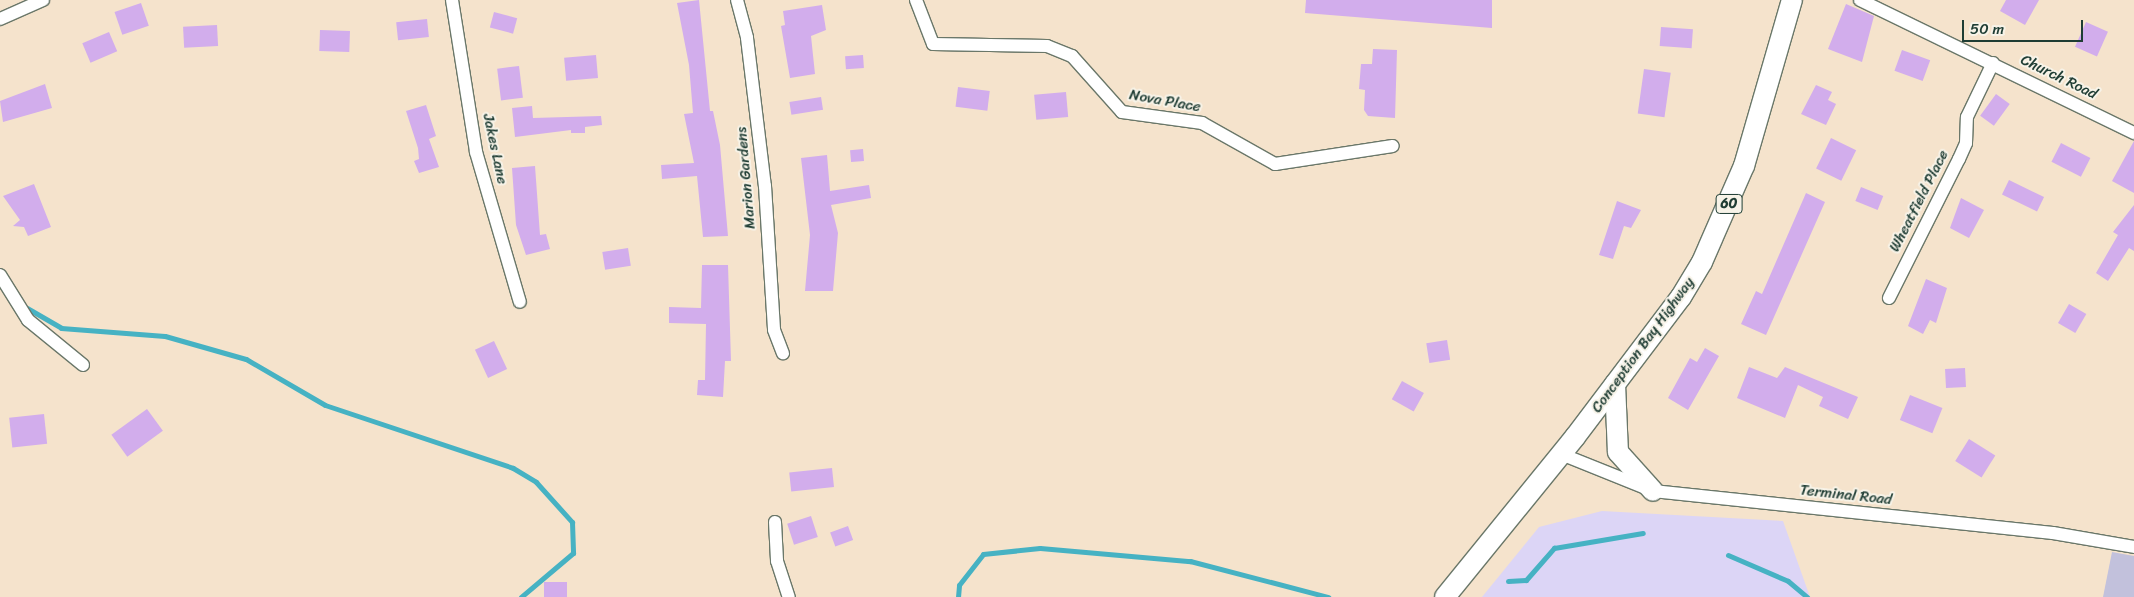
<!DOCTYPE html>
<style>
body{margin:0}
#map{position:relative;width:2134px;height:597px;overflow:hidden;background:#f5e3cc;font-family:Sriracha,sans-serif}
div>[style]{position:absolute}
.built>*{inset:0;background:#dcd5f6}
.industrial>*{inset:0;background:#c2c1dc}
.stream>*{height:5px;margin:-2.5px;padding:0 2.5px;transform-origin:2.5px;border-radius:2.5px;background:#46b2c3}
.building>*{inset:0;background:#d2adec;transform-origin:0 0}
.roads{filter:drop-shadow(1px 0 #6a7769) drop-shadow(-1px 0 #6a7769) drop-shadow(0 1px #6a7769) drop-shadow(0 -1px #6a7769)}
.street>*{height:12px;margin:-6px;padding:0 6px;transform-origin:6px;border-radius:6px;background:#fff}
.primary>*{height:20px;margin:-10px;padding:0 10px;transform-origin:10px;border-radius:10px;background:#fff}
span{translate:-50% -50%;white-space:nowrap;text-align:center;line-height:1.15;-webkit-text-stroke:4px #f7f3e8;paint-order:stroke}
.shield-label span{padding:1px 4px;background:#f7f3e8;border:1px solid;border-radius:4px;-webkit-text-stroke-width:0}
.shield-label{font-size:14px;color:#1f3d34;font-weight:700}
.street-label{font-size:15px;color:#1f3d34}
.scale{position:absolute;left:1962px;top:20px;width:121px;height:22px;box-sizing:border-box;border:2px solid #1f3d34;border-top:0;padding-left:6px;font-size:15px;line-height:18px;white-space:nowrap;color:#1f3d34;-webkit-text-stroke:4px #f7f3e8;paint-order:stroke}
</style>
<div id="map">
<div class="built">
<div style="clip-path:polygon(1602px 511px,1783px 521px,1810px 597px,1482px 597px,1539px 527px)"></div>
</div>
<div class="industrial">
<div style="clip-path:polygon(2112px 552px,2134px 556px,2134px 597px,2103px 597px)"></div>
</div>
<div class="stream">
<div style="left:27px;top:308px;width:39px;rotate:30deg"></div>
<div style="left:61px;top:328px;width:104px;rotate:4.4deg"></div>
<div style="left:165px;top:336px;width:84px;rotate:15.9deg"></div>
<div style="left:246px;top:359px;width:91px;rotate:30.2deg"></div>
<div style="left:325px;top:405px;width:198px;rotate:18.5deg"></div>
<div style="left:513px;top:468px;width:27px;rotate:31deg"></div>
<div style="left:536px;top:482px;width:54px;rotate:48deg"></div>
<div style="left:572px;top:522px;width:31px;rotate:88deg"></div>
<div style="left:573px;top:553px;width:68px;rotate:139.8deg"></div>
<div style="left:1728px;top:555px;width:65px;rotate:23.4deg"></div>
<div style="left:1788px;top:581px;width:25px;rotate:40deg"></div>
<div style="left:1508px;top:581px;width:18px;rotate:-3deg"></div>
<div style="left:1526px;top:580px;width:43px;rotate:-48.8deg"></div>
<div style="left:1554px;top:548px;width:90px;rotate:-9.6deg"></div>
<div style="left:958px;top:597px;width:12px;rotate:-85deg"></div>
<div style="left:959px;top:585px;width:39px;rotate:-52deg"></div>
<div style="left:983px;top:554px;width:57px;rotate:-6deg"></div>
<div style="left:1040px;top:548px;width:151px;rotate:5deg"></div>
<div style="left:1190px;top:561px;width:143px;rotate:14.6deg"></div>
</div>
<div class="building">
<div style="clip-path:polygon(699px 0,710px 111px,713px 111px,720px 145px,728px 236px,703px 237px,697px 176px,662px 179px,661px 165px,694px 163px,684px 114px,693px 113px,689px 65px,677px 3px)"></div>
<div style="clip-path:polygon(1306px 0,1492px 0,1492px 28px,1305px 13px)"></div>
<div style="clip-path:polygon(2006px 0,2039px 0,2025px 25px,2000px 11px)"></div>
<div style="left:141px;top:3px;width:24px;height:28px;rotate:71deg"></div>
<div style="clip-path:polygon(1846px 4px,1874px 16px,1862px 62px,1828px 49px)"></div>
<div style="clip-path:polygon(822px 5px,826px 30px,811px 36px,815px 74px,790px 78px,781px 26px,785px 25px,783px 11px)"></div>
<div style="left:494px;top:12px;width:24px;height:16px;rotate:15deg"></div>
<div style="left:427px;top:19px;width:18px;height:31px;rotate:84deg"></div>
<div style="left:2086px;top:22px;width:24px;height:27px;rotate:24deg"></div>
<div style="left:217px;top:25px;width:21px;height:34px;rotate:87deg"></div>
<div style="left:1661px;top:27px;width:32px;height:19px;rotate:4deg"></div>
<div style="left:320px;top:30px;width:30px;height:21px;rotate:2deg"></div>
<div style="left:109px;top:32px;width:21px;height:29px;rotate:67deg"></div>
<div style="clip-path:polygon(1373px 49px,1397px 50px,1395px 118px,1368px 116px,1364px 110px,1365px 90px,1359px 89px,1361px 64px,1372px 64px)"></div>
<div style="left:1902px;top:50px;width:30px;height:22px;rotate:20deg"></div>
<div style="left:596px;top:55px;width:23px;height:32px;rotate:85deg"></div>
<div style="left:863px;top:55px;width:13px;height:18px;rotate:86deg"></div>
<div style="left:519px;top:66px;width:32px;height:22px;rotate:83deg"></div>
<div style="left:1644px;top:69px;width:27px;height:45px;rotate:8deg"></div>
<div style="clip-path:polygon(45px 84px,52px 108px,3px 122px,0 101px)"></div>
<div style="clip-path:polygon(1816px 85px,1832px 92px,1828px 100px,1836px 104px,1826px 125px,1801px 114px)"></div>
<div style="left:958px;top:87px;width:32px;height:20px;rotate:7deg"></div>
<div style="left:1066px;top:92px;width:25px;height:32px;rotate:85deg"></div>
<div style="left:1996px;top:94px;width:17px;height:27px;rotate:36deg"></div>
<div style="left:821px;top:97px;width:13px;height:32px;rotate:81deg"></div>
<div style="clip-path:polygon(426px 105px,436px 136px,429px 139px,439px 167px,419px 173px,414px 161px,419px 159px,418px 148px,406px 111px)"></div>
<div style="clip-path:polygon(532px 106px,533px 118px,601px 116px,602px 125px,585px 127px,585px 133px,571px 133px,571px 130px,515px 137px,512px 108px)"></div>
<div style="left:1831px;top:138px;width:28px;height:34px;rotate:26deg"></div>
<div style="clip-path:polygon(2134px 141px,2134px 193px,2112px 181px)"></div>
<div style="left:2061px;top:143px;width:33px;height:21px;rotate:27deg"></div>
<div style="left:863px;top:149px;width:12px;height:13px;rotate:85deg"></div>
<div style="clip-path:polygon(827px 155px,830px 191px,869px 185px,871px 198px,831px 205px,838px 233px,833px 291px,805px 291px,810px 235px,801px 158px)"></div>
<div style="clip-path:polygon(535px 166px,540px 235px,546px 234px,550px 249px,526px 255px,516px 225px,512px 168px)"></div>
<div style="left:2009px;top:180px;width:39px;height:16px;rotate:26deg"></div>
<div style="clip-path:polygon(34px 184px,51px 227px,28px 236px,24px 227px,13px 226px,20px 220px,3px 196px)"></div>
<div style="left:1861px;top:187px;width:24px;height:15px;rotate:22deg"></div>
<div style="clip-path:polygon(1806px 193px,1825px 202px,1766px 335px,1741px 324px,1756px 291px,1762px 294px)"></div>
<div style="clip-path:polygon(1961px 198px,1984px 210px,1969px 238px,1950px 228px)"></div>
<div style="clip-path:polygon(1617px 201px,1641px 210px,1631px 228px,1624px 226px,1613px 259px,1599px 255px)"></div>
<div style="clip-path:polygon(2134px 205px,2134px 251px,2129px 248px,2108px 281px,2096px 273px,2118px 235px,2113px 232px)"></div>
<div style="left:628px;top:248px;width:18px;height:26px;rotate:81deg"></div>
<div style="clip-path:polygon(702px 265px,728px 265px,731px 361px,725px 361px,723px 397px,697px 395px,698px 380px,705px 380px,706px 324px,669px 323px,669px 307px,701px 308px)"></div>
<div style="clip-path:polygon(1926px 279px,1947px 288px,1936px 323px,1930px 320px,1923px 334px,1908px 326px)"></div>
<div style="left:2069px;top:304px;width:20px;height:22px;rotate:30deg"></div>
<div style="left:1447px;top:340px;width:20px;height:21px;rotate:81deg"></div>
<div style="left:494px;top:341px;width:31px;height:21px;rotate:65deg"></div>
<div style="clip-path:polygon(1705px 348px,1719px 356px,1688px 410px,1668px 398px,1690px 358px,1697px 362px)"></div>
<div style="clip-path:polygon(1749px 367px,1777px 378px,1785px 367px,1858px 397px,1848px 419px,1819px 406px,1823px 397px,1798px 385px,1785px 418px,1737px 398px)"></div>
<div style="left:1965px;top:368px;width:19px;height:20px;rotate:87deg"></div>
<div style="left:1402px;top:381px;width:25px;height:21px;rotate:29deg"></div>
<div style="left:1910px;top:395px;width:35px;height:27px;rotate:22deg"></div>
<div style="left:147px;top:409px;width:27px;height:44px;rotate:54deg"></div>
<div style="left:44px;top:414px;width:30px;height:35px;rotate:84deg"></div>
<div style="left:1969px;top:439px;width:31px;height:26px;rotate:32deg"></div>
<div style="left:832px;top:468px;width:19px;height:43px;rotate:84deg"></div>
<div style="left:811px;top:516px;width:22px;height:25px;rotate:72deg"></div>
<div style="left:848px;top:526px;width:15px;height:19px;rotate:70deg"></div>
<div style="left:544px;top:582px;width:23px;height:15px"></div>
</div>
<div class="roads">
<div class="street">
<div style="left:452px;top:0;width:154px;rotate:81deg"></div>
<div style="left:476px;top:152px;width:156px;rotate:73.7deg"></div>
<div style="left:737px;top:0;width:39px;rotate:75deg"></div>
<div style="left:747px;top:38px;width:149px;rotate:83.1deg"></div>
<div style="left:765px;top:186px;width:144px;rotate:86.4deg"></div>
<div style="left:774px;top:330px;width:25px;rotate:69deg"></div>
<div style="left:916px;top:0;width:47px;rotate:68.9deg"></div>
<div style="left:933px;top:44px;width:114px;rotate:1deg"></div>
<div style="left:1047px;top:46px;width:27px;rotate:22deg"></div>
<div style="left:1072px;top:56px;width:75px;rotate:48.2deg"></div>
<div style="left:1122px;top:112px;width:81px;rotate:7.8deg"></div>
<div style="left:1202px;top:123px;width:84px;rotate:29.3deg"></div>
<div style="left:1275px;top:164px;width:119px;rotate:-8.7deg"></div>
<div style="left:1860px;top:0;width:305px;rotate:25.9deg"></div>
<div style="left:0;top:19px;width:47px;rotate:-23.8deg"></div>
<div style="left:0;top:275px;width:53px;rotate:58.1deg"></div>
<div style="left:28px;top:320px;width:71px;rotate:39.3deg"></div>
<div style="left:1889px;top:298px;width:156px;rotate:-63.3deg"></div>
<div style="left:1959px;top:159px;width:17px;rotate:-66deg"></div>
<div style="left:1966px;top:143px;width:26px;rotate:-88deg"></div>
<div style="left:1967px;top:117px;width:60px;rotate:-64.3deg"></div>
<div style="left:1561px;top:454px;width:99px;rotate:21.9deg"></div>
<div style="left:1653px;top:491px;width:402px;rotate:6deg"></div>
<div style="left:2053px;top:533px;width:82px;rotate:9.8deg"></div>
<div style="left:775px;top:522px;width:39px;rotate:87deg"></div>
<div style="left:777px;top:561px;width:38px;rotate:72deg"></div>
</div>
<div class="primary">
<div style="left:1615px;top:384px;width:68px;rotate:87.5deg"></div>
<div style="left:1618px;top:452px;width:52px;rotate:48.1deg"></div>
<div style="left:1445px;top:597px;width:206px;rotate:-50.9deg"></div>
<div style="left:1575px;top:437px;width:176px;rotate:-52.9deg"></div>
<div style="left:1681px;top:297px;width:41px;rotate:-59deg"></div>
<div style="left:1702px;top:262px;width:105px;rotate:-66.4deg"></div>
<div style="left:1744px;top:166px;width:173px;rotate:-73.9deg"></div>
</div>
</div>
<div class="shield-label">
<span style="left:1729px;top:204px">60</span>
</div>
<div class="street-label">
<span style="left:2059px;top:77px;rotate:26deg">Church Road</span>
<span style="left:1165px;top:101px;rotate:10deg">Nova Place</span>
<span style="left:495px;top:149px;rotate:78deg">Jakes Lane</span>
<span style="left:746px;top:178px;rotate:-95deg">Marion Gardens</span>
<span style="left:1919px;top:201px;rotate:-63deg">Wheatfield Place</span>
<span style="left:1643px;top:345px;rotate:-54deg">Conception Bay Highway</span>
<span style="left:1846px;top:495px;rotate:6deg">Terminal Road</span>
</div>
<div class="scale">50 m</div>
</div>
